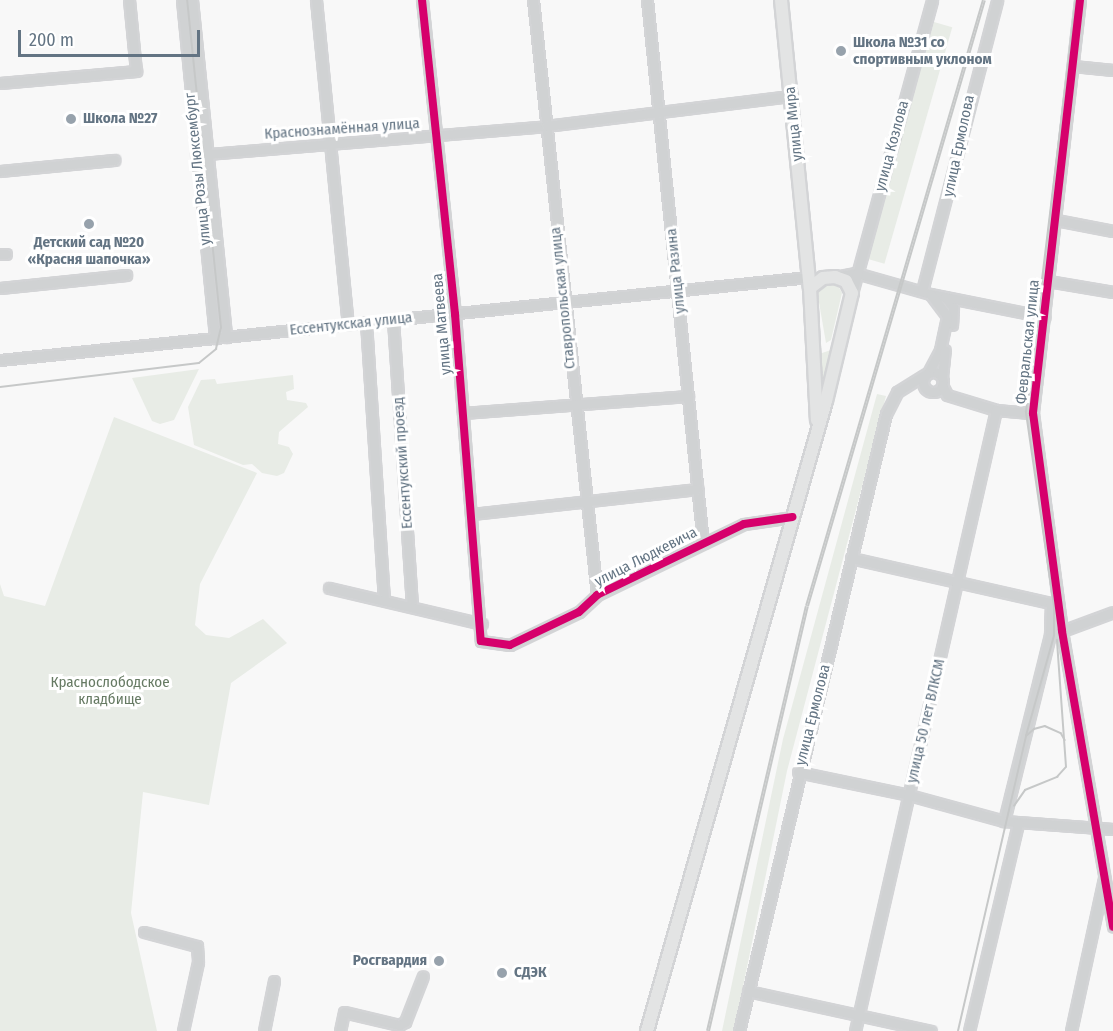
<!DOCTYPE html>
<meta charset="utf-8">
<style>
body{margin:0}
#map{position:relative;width:1113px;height:1031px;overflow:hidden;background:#f8f8f8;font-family:"Fira Sans Condensed",sans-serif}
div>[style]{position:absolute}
.green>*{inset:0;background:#e8ece6;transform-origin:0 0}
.roads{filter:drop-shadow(2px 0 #d3d4d6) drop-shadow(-2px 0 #d3d4d6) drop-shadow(0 2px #d3d4d6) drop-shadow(0 -2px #d3d4d6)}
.minor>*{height:9px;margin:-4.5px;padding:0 4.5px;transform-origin:4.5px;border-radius:4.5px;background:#d0d2d3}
.minor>.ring{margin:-4.5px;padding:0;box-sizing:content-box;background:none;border:9px solid #d0d2d3;border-radius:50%}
.major>*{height:12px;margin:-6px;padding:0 6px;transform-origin:6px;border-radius:6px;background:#e3e4e4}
.tram>*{height:1.5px;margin:-0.75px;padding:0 0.75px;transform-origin:0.75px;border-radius:0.75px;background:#c6c8c8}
.rail>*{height:4px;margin-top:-2px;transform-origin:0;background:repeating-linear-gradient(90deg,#fff 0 4.5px,#c6c8c8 0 9px);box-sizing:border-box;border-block:2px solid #c6c8c8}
.cycleway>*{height:8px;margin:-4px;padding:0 4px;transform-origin:4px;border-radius:4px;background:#d6006c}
.dots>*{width:16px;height:16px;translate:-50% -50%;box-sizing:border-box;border:3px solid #fff;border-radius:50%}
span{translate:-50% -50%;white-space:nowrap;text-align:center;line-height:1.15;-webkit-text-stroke:6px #fff;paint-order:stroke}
.poi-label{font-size:15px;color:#637483;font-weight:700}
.left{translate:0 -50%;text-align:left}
.right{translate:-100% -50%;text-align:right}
.street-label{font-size:15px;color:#637483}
.park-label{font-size:15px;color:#667a63}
.scale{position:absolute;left:18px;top:30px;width:182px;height:27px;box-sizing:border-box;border:3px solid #637483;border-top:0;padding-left:8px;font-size:18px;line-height:21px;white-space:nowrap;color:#637483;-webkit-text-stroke:4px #fff;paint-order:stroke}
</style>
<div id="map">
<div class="green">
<div style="left:934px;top:22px;width:19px;height:246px;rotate:16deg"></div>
<div style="clip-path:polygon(836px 282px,842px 293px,831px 340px,826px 343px,817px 291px,820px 284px)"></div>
<div style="clip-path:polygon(834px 349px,819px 411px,819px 354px)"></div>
<div style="clip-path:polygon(199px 369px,174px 420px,160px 424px,152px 421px,132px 378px)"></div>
<div style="clip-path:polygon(293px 375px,294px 389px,286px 392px,287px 400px,306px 403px,308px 407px,279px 432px,278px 444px,289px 447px,293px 454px,284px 473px,277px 476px,262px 473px,252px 464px,243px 465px,194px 445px,188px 407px,201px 380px,215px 379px,217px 384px)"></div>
<div style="clip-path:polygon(877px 394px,886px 396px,787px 771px,734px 1031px,722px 1031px,783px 739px)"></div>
<div style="clip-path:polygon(114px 417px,257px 473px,200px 584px,195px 625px,206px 635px,229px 638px,263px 619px,287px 643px,231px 683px,209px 805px,143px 792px,131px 913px,157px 1031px,0 1031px,0 584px,4px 596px,45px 606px)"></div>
</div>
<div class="roads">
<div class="minor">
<div style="left:182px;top:0;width:340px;rotate:84.4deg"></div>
<div style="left:192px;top:0;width:339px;rotate:84.2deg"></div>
<div style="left:316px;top:0;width:326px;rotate:84.4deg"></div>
<div style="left:422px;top:0;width:316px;rotate:84deg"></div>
<div style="left:455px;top:314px;width:328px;rotate:85.5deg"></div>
<div style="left:481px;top:641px;width:29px;rotate:8deg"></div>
<div style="left:510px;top:645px;width:76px;rotate:-25.6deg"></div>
<div style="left:579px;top:612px;width:25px;rotate:-43deg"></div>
<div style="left:597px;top:595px;width:163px;rotate:-25.8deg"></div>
<div style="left:744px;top:524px;width:49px;rotate:-8.3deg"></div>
<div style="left:533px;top:0;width:598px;rotate:83.86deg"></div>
<div style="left:647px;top:0;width:546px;rotate:84.11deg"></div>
<div style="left:1080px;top:0;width:416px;rotate:96.5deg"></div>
<div style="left:1033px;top:413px;width:220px;rotate:82.4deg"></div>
<div style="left:1062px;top:631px;width:300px;rotate:80.2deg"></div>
<div style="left:1073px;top:66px;width:40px;rotate:5.7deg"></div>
<div style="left:0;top:83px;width:137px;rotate:-5deg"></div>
<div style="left:136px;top:71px;width:71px;rotate:-95.6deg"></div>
<div style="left:196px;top:155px;width:351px;rotate:-4.7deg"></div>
<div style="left:546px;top:126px;width:248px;rotate:-7deg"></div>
<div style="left:0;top:171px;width:115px;rotate:-5.5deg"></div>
<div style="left:1056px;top:220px;width:58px;rotate:10.9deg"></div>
<div style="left:0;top:254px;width:6px"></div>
<div style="left:835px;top:277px;width:21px;rotate:-11deg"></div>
<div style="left:856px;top:273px;width:77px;rotate:15.8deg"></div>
<div style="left:930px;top:294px;width:117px;rotate:11.3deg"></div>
<div style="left:1048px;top:281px;width:66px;rotate:9.6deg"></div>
<div style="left:0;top:288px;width:127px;rotate:-5.9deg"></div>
<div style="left:922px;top:291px;width:301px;rotate:-75.5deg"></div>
<div style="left:852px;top:293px;width:304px;rotate:-74.7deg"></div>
<div style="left:945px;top:297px;width:13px;rotate:51deg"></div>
<div style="left:953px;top:307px;width:18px;rotate:93deg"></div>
<div style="left:393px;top:320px;width:286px;rotate:86.2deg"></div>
<div style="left:366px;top:322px;width:278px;rotate:86.3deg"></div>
<div style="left:0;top:360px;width:813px;rotate:-5.86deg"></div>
<div class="ring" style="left:923px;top:372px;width:11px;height:11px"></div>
<div style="left:928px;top:373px;width:26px;rotate:-62deg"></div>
<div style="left:940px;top:350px;width:35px;rotate:-78deg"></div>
<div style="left:947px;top:316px;width:26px;rotate:-127deg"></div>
<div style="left:942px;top:377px;width:27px;rotate:-84deg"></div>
<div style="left:942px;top:385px;width:11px;rotate:63deg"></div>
<div style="left:947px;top:395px;width:51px;rotate:17deg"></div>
<div style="left:996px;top:410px;width:37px;rotate:5deg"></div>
<div style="left:463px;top:413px;width:226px;rotate:-4.3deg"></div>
<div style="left:472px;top:514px;width:227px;rotate:-6.3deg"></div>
<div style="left:851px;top:558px;width:205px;rotate:12.7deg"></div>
<div style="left:1051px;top:603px;width:32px;rotate:92deg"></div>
<div style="left:1050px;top:635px;width:192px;rotate:103.9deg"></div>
<div style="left:329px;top:588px;width:157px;rotate:13.2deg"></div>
<div style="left:1062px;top:631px;width:54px;rotate:-20.4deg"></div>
<div style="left:798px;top:772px;width:113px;rotate:11.7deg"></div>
<div style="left:909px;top:795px;width:98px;rotate:15.3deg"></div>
<div style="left:1004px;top:821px;width:109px;rotate:4.2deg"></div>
<div style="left:144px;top:932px;width:55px;rotate:14.8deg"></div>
<div style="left:197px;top:946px;width:16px;rotate:86deg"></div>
<div style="left:198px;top:962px;width:71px;rotate:102.3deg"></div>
<div style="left:748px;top:991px;width:187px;rotate:12.3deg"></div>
<div style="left:264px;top:1031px;width:51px;rotate:-78.7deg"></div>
<div style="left:340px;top:1031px;width:19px;rotate:-78deg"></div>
<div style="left:344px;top:1012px;width:57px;rotate:13.3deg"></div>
<div style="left:399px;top:1025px;width:7px;rotate:-27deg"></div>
<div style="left:405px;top:1022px;width:49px;rotate:-68.6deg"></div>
<div style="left:739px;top:1031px;width:634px;rotate:-76.6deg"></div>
<div style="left:886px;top:414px;width:25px;rotate:-63deg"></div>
<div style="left:897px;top:392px;width:34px;rotate:-32deg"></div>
<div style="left:855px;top:1031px;width:637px;rotate:-77.21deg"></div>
<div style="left:969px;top:1031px;width:214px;rotate:-76.7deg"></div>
<div style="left:1071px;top:1031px;width:157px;rotate:-77.8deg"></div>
</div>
<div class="major">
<div style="left:781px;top:0;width:289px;rotate:84.3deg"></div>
<div style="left:810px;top:288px;width:132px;rotate:87deg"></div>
<div style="left:647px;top:1031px;width:655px;rotate:-74.14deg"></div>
<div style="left:826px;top:401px;width:111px;rotate:-76.5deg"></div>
<div style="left:852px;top:293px;width:13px;rotate:-117deg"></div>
<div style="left:846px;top:281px;width:12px;rotate:-160deg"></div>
<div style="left:835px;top:277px;width:12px;rotate:175deg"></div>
<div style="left:823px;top:278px;width:16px;rotate:142deg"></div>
</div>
</div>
<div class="tram">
<div style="left:0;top:387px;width:200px;rotate:-6.9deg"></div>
<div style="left:199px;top:363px;width:22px;rotate:-39deg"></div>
<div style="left:216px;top:349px;width:22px;rotate:-77deg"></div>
<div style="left:221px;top:328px;width:330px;rotate:-95.9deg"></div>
<div style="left:1026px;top:736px;width:11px;rotate:-41deg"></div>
<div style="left:1034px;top:729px;width:11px;rotate:-15deg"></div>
<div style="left:1045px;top:726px;width:17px;rotate:24deg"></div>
<div style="left:1061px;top:733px;width:8px;rotate:60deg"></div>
<div style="left:1014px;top:806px;width:19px;rotate:-55deg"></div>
<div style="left:1025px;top:790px;width:35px;rotate:-22deg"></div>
<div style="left:1057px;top:777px;width:13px;rotate:-48deg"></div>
<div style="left:1066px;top:767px;width:127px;rotate:-94.1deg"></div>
<div style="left:958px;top:1031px;width:303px;rotate:-77deg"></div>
<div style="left:1026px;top:736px;width:104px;rotate:-74.4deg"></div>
<div style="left:1054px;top:636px;width:29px;rotate:-90deg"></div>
<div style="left:1054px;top:607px;width:197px;rotate:-98.2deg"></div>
<div style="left:1026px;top:412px;width:415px;rotate:-83.1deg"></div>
</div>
<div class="rail">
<div style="left:708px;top:1031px;width:436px;rotate:-76.9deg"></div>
<div style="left:807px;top:606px;width:631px;rotate:-73.72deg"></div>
</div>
<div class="cycleway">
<div style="left:422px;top:0;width:316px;rotate:84deg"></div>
<div style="left:455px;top:314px;width:328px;rotate:85.5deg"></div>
<div style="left:481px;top:641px;width:29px;rotate:8deg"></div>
<div style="left:510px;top:645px;width:76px;rotate:-25.6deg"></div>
<div style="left:579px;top:612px;width:25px;rotate:-43deg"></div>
<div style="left:597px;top:595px;width:163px;rotate:-25.8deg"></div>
<div style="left:744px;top:524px;width:49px;rotate:-8.3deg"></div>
<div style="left:1080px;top:0;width:416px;rotate:96.5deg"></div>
<div style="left:1033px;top:413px;width:220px;rotate:82.4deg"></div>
<div style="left:1062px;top:631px;width:300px;rotate:80.2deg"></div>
</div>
<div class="dots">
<div style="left:841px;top:51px;background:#97a2ac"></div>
<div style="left:71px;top:119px;background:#97a2ac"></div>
<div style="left:89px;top:224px;background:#97a2ac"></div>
<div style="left:439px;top:961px;background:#97a2ac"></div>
<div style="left:502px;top:973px;background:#97a2ac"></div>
</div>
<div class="poi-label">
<span class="left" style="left:853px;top:51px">Школа №31 со<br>спортивным уклоном</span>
<span class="left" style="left:83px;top:119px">Школа №27</span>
<span style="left:89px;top:251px">Детский сад №20<br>«Красня шапочка»</span>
<span class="right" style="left:427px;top:961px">Росгвардия</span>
<span class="left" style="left:514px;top:973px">СДЭК</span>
</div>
<div class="street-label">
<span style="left:794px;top:124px;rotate:-96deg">улица Мира</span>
<span style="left:342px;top:129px;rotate:-4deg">Краснознамённая улица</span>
<span style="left:892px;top:146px;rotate:-75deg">улица Козлова</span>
<span style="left:959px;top:146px;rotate:-78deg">улица Ермолова</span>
<span style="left:198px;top:169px;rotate:-96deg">улица Розы Люксембург</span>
<span style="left:676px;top:271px;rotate:-96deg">улица Разина</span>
<span style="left:563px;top:298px;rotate:-96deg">Ставропольская улица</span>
<span style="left:351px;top:324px;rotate:-6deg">Ессентукская улица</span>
<span style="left:442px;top:324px;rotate:-95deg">улица Матвеева</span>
<span style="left:1028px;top:342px;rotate:-84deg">Февральская улица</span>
<span style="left:403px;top:463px;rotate:-94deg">Ессентукский проезд</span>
<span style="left:646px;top:557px;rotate:-27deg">улица Людкевича</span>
<span style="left:813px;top:715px;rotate:-76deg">улица Ермолова</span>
<span style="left:926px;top:721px;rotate:-77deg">улица 50 лет ВЛКСМ</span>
</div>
<div class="park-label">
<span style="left:110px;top:691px">Краснослободское<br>кладбище</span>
</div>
<div class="scale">200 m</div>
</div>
